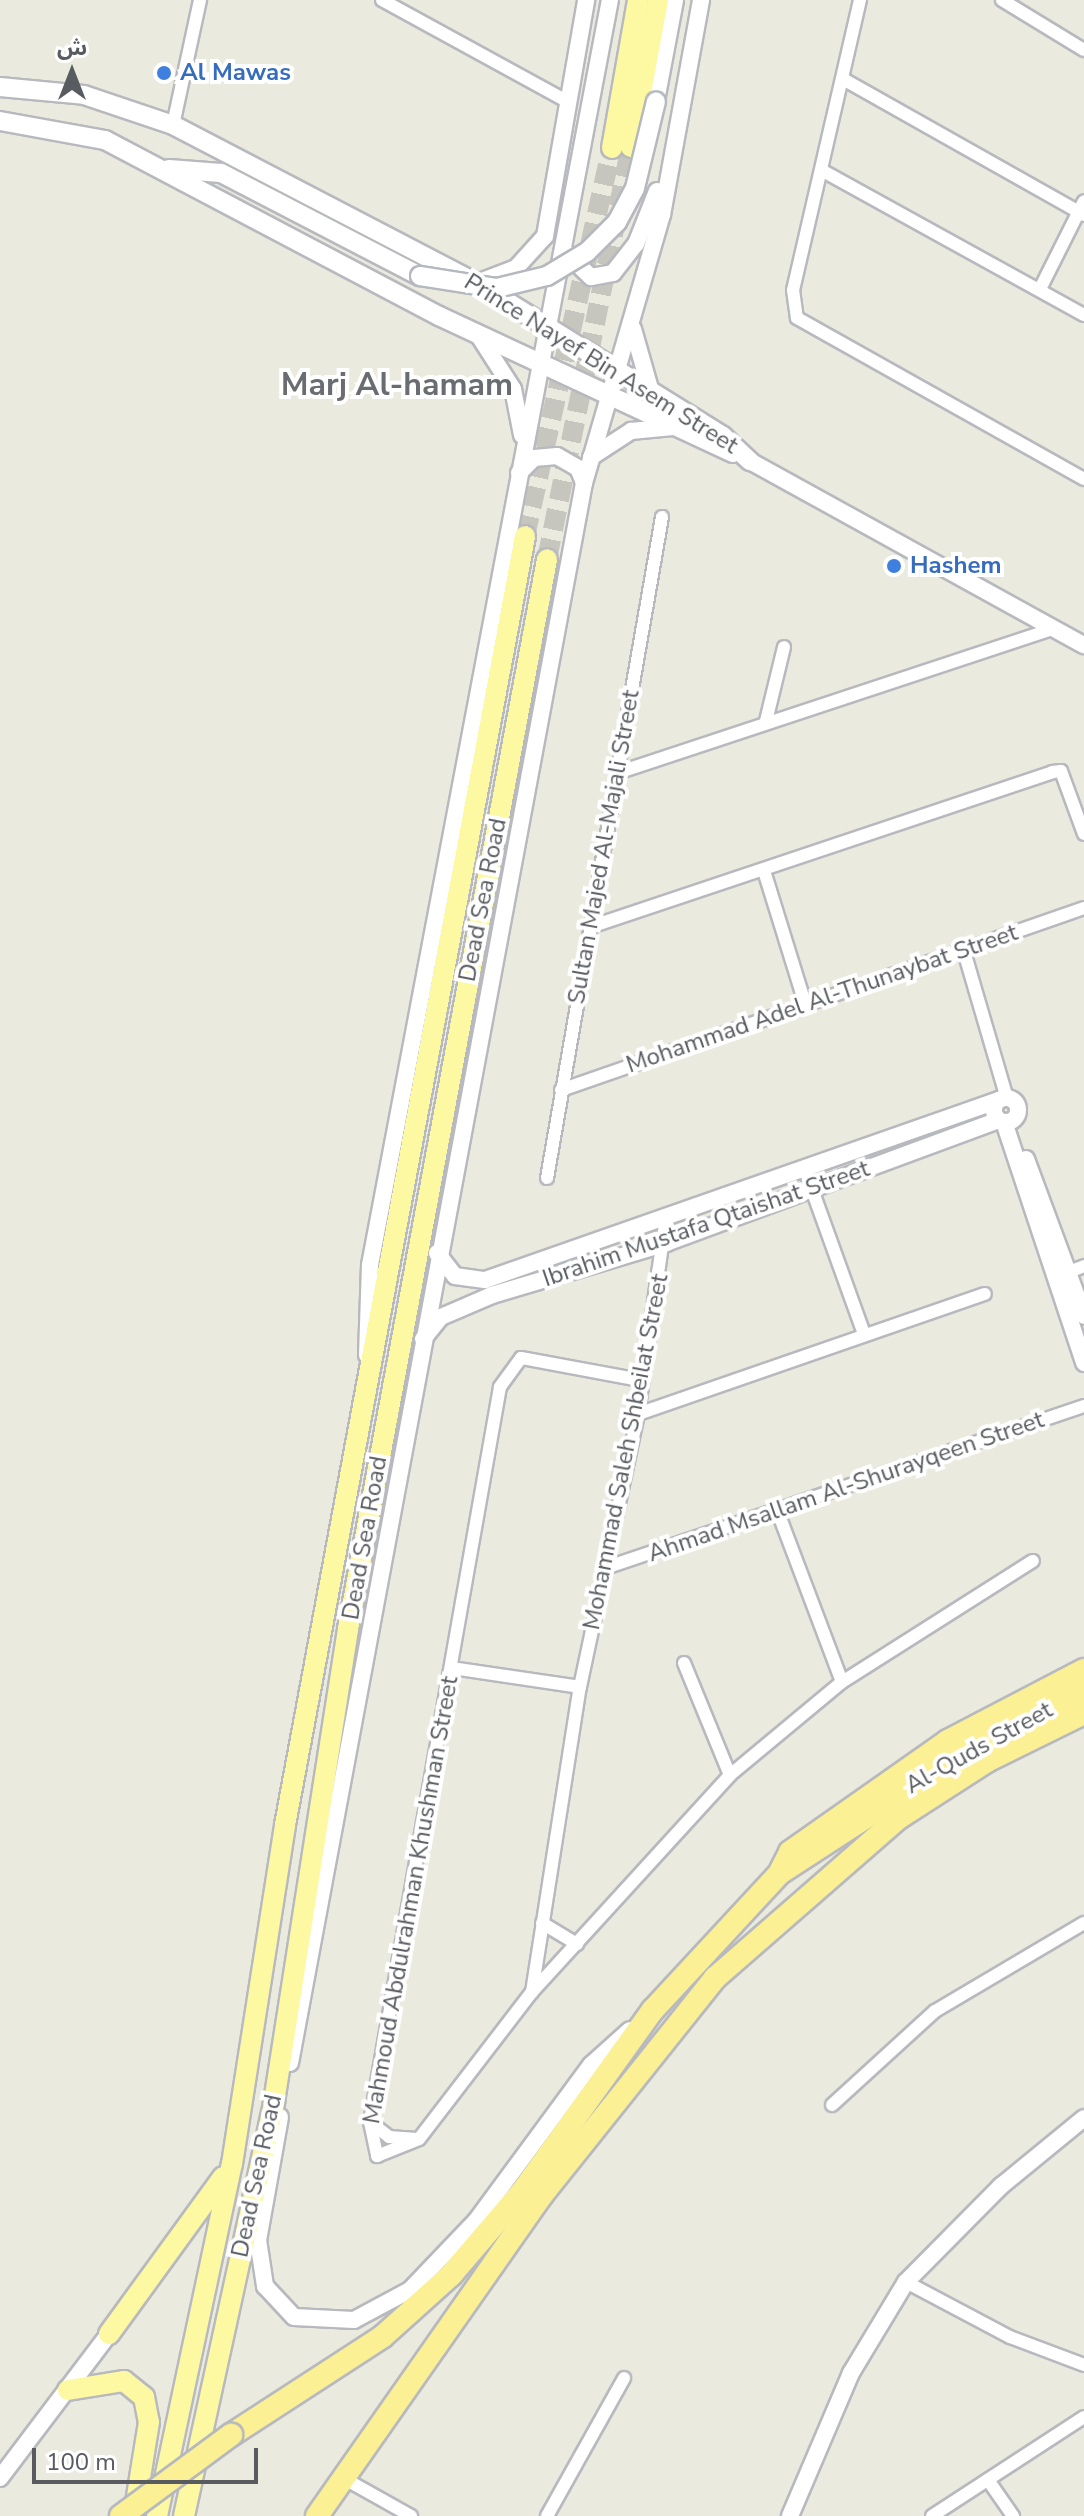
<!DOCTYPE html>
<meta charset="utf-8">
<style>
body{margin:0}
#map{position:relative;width:1084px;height:2516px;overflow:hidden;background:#ebeadf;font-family:"Nunito Sans","Noto Sans Arabic",sans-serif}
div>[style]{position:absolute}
.primary-tunnel>*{height:20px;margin-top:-10px;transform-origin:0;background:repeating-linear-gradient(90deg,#c6c6bf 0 20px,transparent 0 30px)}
.roads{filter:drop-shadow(2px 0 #b7b9be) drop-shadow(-2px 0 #b7b9be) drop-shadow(0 2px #b7b9be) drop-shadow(0 -2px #b7b9be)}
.minor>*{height:12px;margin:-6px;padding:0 6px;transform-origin:6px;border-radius:6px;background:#fff}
.tertiary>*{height:16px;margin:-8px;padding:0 8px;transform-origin:8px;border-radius:8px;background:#fff}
.tertiary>.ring{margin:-8px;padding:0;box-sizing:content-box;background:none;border:16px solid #fff;border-radius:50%}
.secondary>*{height:18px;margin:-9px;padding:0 9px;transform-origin:9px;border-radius:9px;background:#fff}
.primary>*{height:20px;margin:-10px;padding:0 10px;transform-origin:10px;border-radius:10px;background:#fdf8a2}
.trunk>*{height:22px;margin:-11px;padding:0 11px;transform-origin:11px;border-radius:11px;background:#fcf094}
.bridges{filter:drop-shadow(2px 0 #b5b8be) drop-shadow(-2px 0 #b5b8be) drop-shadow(0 2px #b5b8be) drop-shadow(0 -2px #b5b8be)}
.secondary-bridge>*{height:18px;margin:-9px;padding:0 9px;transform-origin:9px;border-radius:9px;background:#fff}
.trunk-bridge>*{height:22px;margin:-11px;padding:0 11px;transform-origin:11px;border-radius:11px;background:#fcf094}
.dots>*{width:22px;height:22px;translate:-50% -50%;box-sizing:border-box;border:4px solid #fff;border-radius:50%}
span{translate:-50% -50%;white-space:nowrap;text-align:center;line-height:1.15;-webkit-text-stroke:8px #fff;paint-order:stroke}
.shop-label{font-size:24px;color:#366cbe;font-weight:700}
.left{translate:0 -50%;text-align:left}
.street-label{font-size:24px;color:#585b60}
.district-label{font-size:32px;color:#696d72;font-weight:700}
.north{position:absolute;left:32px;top:32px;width:80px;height:80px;-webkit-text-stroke:6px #fff;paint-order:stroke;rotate:0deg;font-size:22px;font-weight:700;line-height:32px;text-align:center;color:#585b60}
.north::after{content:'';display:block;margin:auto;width:28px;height:36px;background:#585b60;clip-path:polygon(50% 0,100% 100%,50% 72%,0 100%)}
.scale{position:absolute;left:32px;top:2448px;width:226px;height:36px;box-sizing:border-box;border:4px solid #585b60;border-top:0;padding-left:10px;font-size:24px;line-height:28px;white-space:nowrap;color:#585b60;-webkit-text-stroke:6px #fff;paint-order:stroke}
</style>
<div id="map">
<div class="primary-tunnel">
<div style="left:525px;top:536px;width:398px;rotate:-77.4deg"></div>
<div style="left:547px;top:559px;width:420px;rotate:-78.5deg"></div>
</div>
<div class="roads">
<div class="minor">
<div style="left:382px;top:0;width:212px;rotate:28.7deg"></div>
<div style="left:860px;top:0;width:298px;rotate:103deg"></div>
<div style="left:793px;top:290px;width:28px;rotate:82deg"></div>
<div style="left:797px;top:318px;width:329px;rotate:29.3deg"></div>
<div style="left:1002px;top:0;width:96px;rotate:31.4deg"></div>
<div style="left:843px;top:79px;width:277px;rotate:29.4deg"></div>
<div style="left:173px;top:125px;width:128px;rotate:-77.8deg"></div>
<div style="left:823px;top:171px;width:298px;rotate:28.9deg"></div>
<div style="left:1040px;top:289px;width:98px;rotate:-63.4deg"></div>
<div style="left:766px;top:721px;width:76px;rotate:-76.3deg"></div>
<div style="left:617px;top:773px;width:459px;rotate:-18.3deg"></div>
<div style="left:765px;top:874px;width:135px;rotate:72.8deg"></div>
<div style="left:590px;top:927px;width:487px;rotate:-18.5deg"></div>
<div style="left:1052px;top:772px;width:9px;rotate:-6deg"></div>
<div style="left:1061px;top:771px;width:67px;rotate:69.9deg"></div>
<div style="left:963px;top:948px;width:156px;rotate:73.7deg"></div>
<div style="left:561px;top:1090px;width:554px;rotate:-19.19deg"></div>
<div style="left:805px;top:1170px;width:174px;rotate:70.2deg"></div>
<div style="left:547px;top:1178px;width:671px;rotate:-80.13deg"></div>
<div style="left:1061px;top:1275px;width:25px;rotate:-21deg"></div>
<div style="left:640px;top:1380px;width:121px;rotate:-169.5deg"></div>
<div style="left:521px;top:1358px;width:36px;rotate:126deg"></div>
<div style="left:500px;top:1387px;width:746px;rotate:100.03deg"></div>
<div style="left:370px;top:2122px;width:35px;rotate:78deg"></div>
<div style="left:377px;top:2156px;width:45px;rotate:-22deg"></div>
<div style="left:419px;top:2139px;width:185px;rotate:-52.5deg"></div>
<div style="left:532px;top:1992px;width:294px;rotate:-47.6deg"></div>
<div style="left:730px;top:1775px;width:146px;rotate:-39.7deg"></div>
<div style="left:842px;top:1682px;width:226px;rotate:-32.4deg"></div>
<div style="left:638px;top:1414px;width:367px;rotate:-19.1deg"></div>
<div style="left:779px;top:1515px;width:178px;rotate:69.3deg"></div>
<div style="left:608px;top:1567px;width:502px;rotate:-18.69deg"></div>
<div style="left:684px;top:1663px;width:121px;rotate:67.7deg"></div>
<div style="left:452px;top:1668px;width:129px;rotate:8.4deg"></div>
<div style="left:542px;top:1923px;width:41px;rotate:31deg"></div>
<div style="left:532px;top:1992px;width:309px;rotate:-81.1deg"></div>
<div style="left:580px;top:1687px;width:279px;rotate:-78deg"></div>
<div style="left:638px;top:1414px;width:199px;rotate:-81.9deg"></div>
<div style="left:832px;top:2105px;width:139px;rotate:-42.4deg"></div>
<div style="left:935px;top:2011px;width:173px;rotate:-30.6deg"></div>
<div style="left:370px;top:2122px;width:24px;rotate:38deg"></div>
<div style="left:389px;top:2137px;width:28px;rotate:4deg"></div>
<div style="left:906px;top:2282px;width:118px;rotate:27.9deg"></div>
<div style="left:1010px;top:2337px;width:79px;rotate:20.7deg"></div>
<div style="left:343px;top:2478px;width:78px;rotate:29.2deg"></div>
<div style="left:988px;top:2480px;width:44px;rotate:55.2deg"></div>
<div style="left:547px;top:2516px;width:158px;rotate:-60.8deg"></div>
<div style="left:932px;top:2516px;width:181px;rotate:-33.1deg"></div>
</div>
<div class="tertiary">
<div style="left:656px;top:101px;width:103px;rotate:-79.3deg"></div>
<div style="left:566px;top:253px;width:35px;rotate:44deg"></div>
<div style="left:591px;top:277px;width:22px;rotate:-10deg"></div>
<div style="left:613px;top:273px;width:37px;rotate:-52deg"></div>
<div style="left:636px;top:244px;width:57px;rotate:-68.4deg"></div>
<div style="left:477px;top:283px;width:42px;rotate:-21deg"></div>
<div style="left:516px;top:268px;width:43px;rotate:-47.8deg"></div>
<div style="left:545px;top:236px;width:240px;rotate:-80.1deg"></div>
<div style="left:633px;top:329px;width:66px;rotate:74.1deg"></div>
<div style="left:479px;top:336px;width:63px;rotate:57.3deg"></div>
<div style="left:513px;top:389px;width:47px;rotate:78.9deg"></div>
<div style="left:591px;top:457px;width:48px;rotate:-33deg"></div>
<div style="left:631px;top:431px;width:42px;rotate:-5.4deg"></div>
<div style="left:750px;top:461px;width:381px;rotate:28.9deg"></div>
<div style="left:519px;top:473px;width:21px;rotate:-45deg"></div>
<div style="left:534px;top:458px;width:23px;rotate:-5deg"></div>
<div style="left:557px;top:456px;width:24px;rotate:30deg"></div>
<div style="left:578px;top:468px;width:16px;rotate:68deg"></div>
<div class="ring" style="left:994px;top:1098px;width:8px;height:8px"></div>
<div style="left:1004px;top:1122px;width:254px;rotate:71.6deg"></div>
<div style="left:1026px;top:1159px;width:167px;rotate:69.7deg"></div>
<div style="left:437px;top:1253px;width:29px;rotate:52deg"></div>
<div style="left:455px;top:1276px;width:30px;rotate:8deg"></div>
<div style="left:485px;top:1280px;width:545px;rotate:-19.3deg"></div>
<div style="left:423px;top:1339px;width:28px;rotate:-51deg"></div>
<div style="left:441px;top:1317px;width:56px;rotate:-23.3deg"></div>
<div style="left:492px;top:1295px;width:182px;rotate:-16.6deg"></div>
<div style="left:666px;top:1243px;width:354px;rotate:-20.3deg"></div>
<div style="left:367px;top:1355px;width:90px;rotate:-88.1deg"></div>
<div style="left:370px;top:1265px;width:1288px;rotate:-79.26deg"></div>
<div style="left:290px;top:2063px;width:1607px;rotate:-79.46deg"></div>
<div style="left:584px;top:483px;width:279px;rotate:-73.8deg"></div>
<div style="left:662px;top:215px;width:219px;rotate:-79.7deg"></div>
<div style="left:280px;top:2117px;width:125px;rotate:100.1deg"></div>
<div style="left:258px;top:2240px;width:47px;rotate:81.3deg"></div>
<div style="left:265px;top:2286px;width:42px;rotate:46.9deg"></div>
<div style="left:294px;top:2317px;width:60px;rotate:2.9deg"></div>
<div style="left:354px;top:2320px;width:64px;rotate:-28.2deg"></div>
<div style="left:410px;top:2290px;width:95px;rotate:-46.3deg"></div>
<div style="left:476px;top:2221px;width:194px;rotate:-53.6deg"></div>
<div style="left:591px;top:2065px;width:52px;rotate:-41.9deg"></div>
<div style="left:0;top:2478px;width:181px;rotate:-52.9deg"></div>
<div style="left:790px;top:2516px;width:155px;rotate:-66.9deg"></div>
<div style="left:851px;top:2373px;width:106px;rotate:-58.9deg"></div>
<div style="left:906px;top:2282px;width:135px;rotate:-45.3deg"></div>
<div style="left:1001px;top:2186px;width:107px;rotate:-39.3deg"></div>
</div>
<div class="secondary">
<div style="left:0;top:87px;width:84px;rotate:5.4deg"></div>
<div style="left:84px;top:95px;width:94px;rotate:18.6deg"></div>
<div style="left:173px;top:125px;width:343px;rotate:27.5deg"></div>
<div style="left:477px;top:283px;width:290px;rotate:31.9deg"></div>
<div style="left:723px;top:436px;width:37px;rotate:43deg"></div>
<div style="left:0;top:121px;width:107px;rotate:10.3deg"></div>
<div style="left:105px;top:140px;width:378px;rotate:27.8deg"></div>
<div style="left:439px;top:316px;width:324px;rotate:25deg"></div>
<div style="left:169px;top:169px;width:52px;rotate:4.4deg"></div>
<div style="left:221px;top:173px;width:224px;rotate:27.4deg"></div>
</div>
<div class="primary">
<div style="left:631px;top:147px;width:149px;rotate:-79.6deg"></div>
<div style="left:612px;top:148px;width:150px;rotate:-80deg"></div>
<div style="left:109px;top:2334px;width:194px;rotate:-54deg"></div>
<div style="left:68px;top:2390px;width:57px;rotate:-9.1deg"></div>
<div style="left:124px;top:2381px;width:26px;rotate:39deg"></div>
<div style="left:144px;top:2397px;width:25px;rotate:79deg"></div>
<div style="left:149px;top:2422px;width:94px;rotate:99.2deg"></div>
<div style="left:157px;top:2516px;width:360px;rotate:-78deg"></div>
<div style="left:232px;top:2164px;width:343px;rotate:-81.1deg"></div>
<div style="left:285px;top:1825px;width:1311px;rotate:-79.45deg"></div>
<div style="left:184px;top:2516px;width:424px;rotate:-77.7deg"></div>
<div style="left:274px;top:2102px;width:479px;rotate:-81.1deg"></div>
<div style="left:348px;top:1629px;width:1088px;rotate:-79.46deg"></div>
</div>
<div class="trunk">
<div style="left:781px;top:1870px;width:20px;rotate:-63deg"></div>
<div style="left:790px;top:1852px;width:193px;rotate:-35.1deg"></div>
<div style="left:948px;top:1741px;width:153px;rotate:-27.6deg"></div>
<div style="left:231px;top:2435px;width:180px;rotate:-33deg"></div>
<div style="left:382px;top:2337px;width:93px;rotate:-41.9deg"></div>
<div style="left:451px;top:2275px;width:109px;rotate:-49.5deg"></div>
<div style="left:522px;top:2192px;width:224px;rotate:-54.3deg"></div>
<div style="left:653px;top:2010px;width:187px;rotate:-47.2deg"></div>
<div style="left:780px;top:1873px;width:252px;rotate:-33deg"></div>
<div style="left:991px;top:1736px;width:103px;rotate:-25.8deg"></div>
<div style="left:317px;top:2516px;width:391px;rotate:-55deg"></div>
<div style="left:541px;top:2196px;width:279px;rotate:-51.4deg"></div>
<div style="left:715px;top:1978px;width:242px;rotate:-41.1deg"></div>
<div style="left:897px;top:1819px;width:107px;rotate:-32.8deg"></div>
<div style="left:987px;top:1761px;width:108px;rotate:-26.3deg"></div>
</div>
</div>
<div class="bridges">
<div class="secondary-bridge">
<div style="left:420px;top:276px;width:78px;rotate:8.9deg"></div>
<div style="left:497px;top:288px;width:51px;rotate:-13.5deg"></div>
<div style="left:547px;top:276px;width:47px;rotate:-31deg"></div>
<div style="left:587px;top:252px;width:42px;rotate:-45deg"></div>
<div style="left:617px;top:222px;width:38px;rotate:-62deg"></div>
<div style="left:635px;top:188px;width:89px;rotate:-76.4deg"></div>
</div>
<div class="trunk-bridge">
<div style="left:121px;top:2516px;width:137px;rotate:-36.4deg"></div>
</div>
</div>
<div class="dots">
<div style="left:164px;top:73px;background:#3f7fe0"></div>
<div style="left:894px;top:566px;background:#3f7fe0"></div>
</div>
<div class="shop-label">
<span class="left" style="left:180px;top:73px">Al Mawas</span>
<span class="left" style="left:910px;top:566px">Hashem</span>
</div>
<div class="street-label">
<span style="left:601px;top:364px;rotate:32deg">Prince Nayef Bin Asem Street</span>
<span style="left:604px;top:847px;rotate:-80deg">Sultan Majed Al-Majali Street</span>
<span style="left:483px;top:900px;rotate:-79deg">Dead Sea Road</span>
<span style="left:822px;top:999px;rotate:-19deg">Mohammad Adel Al-Thunaybat Street</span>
<span style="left:706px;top:1224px;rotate:-19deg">Ibrahim Mustafa Qtaishat Street</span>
<span style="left:626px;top:1452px;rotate:-79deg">Mohammad Saleh Shbeilat Street</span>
<span style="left:846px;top:1487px;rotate:-19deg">Ahmad Msallam Al-Shurayqeen Street</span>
<span style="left:365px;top:1538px;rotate:-80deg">Dead Sea Road</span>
<span style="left:979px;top:1748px;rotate:-29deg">Al-Quds Street</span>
<span style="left:411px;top:1900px;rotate:-80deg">Mahmoud Abdulrahman Khushman Street</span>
<span style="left:257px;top:2176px;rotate:-78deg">Dead Sea Road</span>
</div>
<div class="district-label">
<span style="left:397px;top:385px">Marj Al-hamam</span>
</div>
<div class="north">ش</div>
<div class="scale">100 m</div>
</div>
